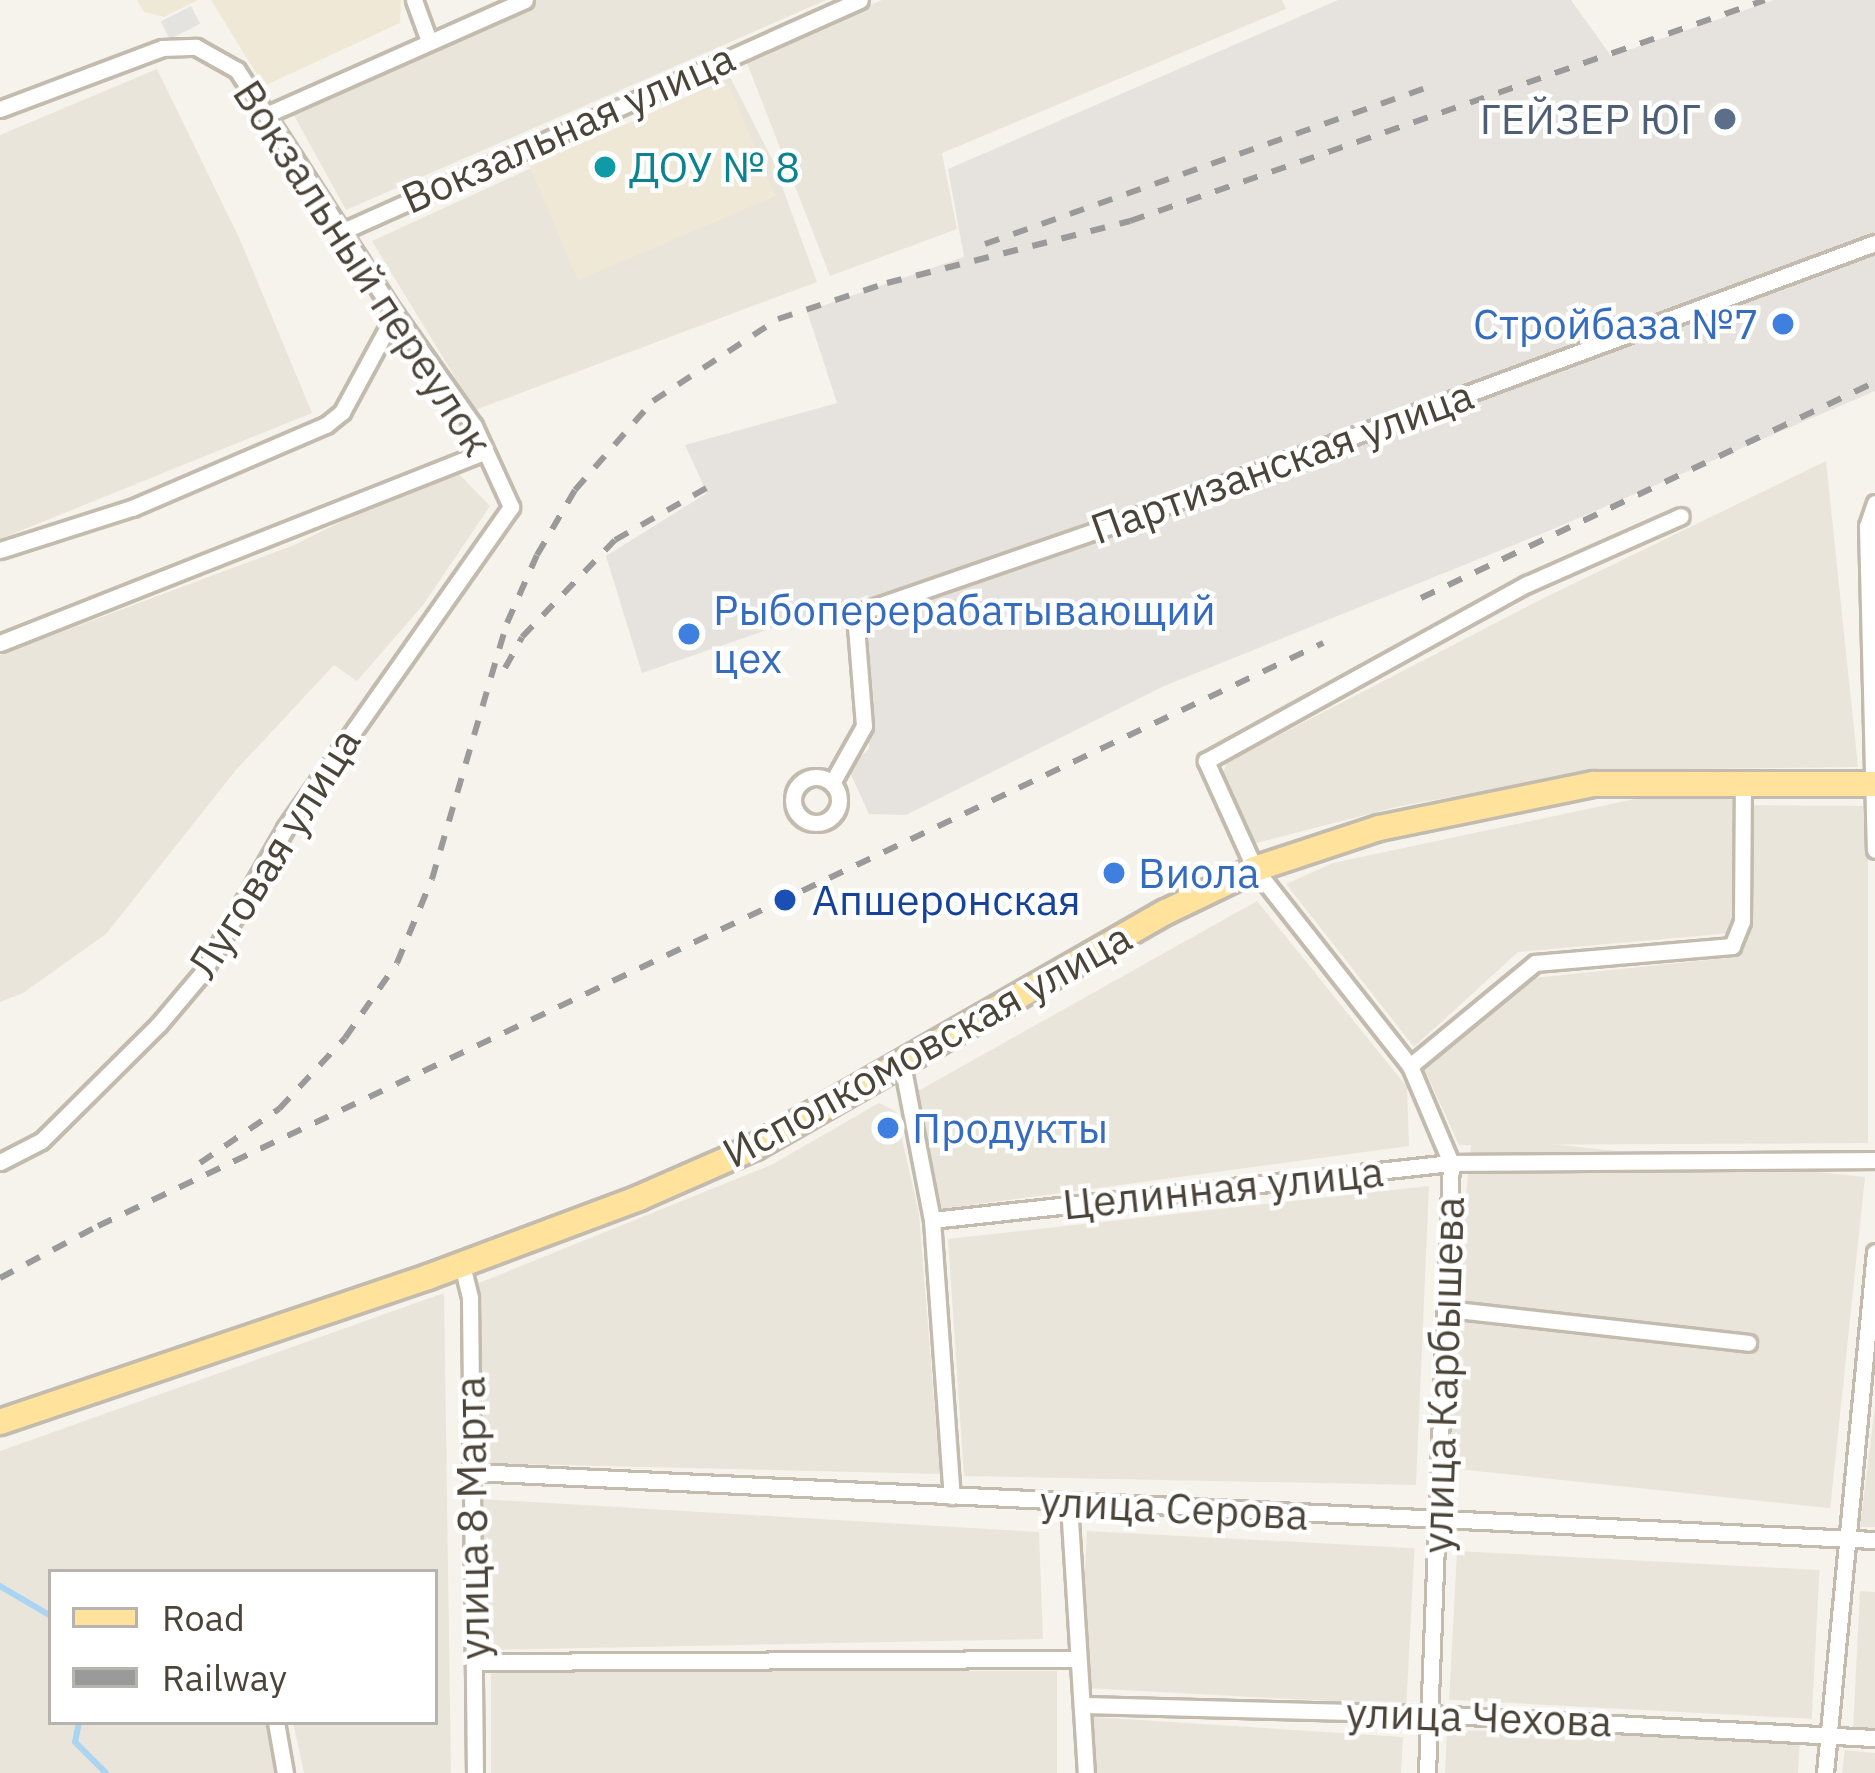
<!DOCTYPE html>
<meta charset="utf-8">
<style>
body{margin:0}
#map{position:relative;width:1875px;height:1773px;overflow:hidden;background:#f6f3ec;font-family:"IBM Plex Sans",sans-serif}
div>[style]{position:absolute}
.residential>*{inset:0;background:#eae5da;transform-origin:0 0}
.industrial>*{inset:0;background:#e6e2dd}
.education>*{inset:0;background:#efe8d6;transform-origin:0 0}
.parking>*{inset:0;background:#e5e3e0;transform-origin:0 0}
.stream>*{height:6px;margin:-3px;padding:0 3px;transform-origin:3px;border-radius:3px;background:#a9d4f2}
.roads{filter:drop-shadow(3px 0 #c2bbae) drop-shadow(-3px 0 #c2bbae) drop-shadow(0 3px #c2bbae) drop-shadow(0 -3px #c2bbae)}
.street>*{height:15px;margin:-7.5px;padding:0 7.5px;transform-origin:7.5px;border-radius:7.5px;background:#fff}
.street>.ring{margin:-7.5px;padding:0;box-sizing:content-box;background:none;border:15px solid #fff;border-radius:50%}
.primary>*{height:24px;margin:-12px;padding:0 12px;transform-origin:12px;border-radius:12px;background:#ffe39c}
.rail>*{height:6px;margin-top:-3px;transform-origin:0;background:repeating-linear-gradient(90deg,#9a9a9a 0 15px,transparent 0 30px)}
.dots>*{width:33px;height:33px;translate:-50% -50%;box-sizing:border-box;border:6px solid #fff;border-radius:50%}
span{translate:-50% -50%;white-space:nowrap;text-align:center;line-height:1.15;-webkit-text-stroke:9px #fff;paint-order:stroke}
.service-label{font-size:42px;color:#4e5e75}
.right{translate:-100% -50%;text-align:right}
.street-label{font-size:42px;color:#4b4439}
.culture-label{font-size:42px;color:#0d838f}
.left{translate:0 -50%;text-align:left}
.shop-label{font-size:42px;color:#366cbe}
.transit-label{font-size:42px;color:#164399}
.legend{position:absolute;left:48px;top:1569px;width:390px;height:156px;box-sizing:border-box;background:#fff;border:3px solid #b7b4b0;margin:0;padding:15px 21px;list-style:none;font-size:36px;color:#4b4439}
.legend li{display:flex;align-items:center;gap:24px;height:60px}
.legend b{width:60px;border:3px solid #b7b4b0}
</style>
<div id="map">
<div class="residential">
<div style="clip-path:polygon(530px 0,826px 0,346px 210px,290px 108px)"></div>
<div style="clip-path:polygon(882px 0,1282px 0,1286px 9px,942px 153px,957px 229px,830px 276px,745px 58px)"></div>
<div style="clip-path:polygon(157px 69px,241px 242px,312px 413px,0 539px,0 135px)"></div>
<div style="clip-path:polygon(730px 77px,772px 159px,817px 282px,475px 410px,372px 241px)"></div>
<div style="clip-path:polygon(1826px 461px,1858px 767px,1599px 770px,1396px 807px,1249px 845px,1222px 775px,1227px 762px,1540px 600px)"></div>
<div style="clip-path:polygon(452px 467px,490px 506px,423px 605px,357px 681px,334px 665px,236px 770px,106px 934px,23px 993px,0 1002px,0 655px,294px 545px)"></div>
<div style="clip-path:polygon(1644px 797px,1738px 798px,1731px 933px,1518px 952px,1414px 1047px,1286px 884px,1333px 863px)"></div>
<div style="clip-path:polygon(1750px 805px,1868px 806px,1868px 1143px,1459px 1145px,1423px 1066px,1523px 979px,1737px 957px,1749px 917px)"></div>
<div style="clip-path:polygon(1257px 901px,1407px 1087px,1409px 1146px,934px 1210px,918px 1091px)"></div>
<div style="clip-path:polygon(879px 1103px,896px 1112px,919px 1214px,940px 1474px,479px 1463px,474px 1285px,771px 1165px)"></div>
<div style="left:1865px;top:1177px;width:333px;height:395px;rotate:96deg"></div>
<div style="clip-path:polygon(1429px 1186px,1416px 1485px,964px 1476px,948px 1239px)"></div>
<div style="clip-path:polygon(444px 1293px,451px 1773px,304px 1773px,293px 1722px,435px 1722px,435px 1572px,51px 1572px,51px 1722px,267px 1722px,276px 1773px,0 1773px,0 1451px)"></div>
<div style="clip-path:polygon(1875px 1406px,1875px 1527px,1860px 1527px)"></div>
<div style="clip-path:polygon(482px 1499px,1039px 1532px,1043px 1639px,486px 1650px)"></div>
<div style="left:1087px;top:1531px;width:328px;height:157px;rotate:3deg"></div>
<div style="left:1457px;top:1551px;width:363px;height:149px;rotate:3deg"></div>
<div style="clip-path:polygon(1860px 1591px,1875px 1592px,1875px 1733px,1853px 1731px)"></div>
<div style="left:491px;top:1671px;width:566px;height:102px"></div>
<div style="clip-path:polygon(1093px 1717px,1403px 1737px,1401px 1773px,1096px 1773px)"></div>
<div style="clip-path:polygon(1447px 1730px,1800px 1739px,1798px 1773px,1445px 1773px)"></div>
<div style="clip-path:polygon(1845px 1750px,1875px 1753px,1875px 1773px,1842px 1773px)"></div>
</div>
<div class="industrial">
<div style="clip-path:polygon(1338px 0,1571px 0,1611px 56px,1774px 0,1875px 0,1875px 391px,1553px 529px,1164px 686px,906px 815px,869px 814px,848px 768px,869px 749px,868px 595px,642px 673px,606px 556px,707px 493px,685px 445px,837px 403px,807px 311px,964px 257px,948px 169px)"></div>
</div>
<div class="education">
<div style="clip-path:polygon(137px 0,198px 0,164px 17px,144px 12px)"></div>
<div style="clip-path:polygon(211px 0,401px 0,400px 23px,264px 86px)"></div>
<div style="left:727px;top:81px;width:125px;height:215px;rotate:67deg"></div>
</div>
<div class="parking">
<div style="left:191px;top:6px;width:20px;height:34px;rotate:63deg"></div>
</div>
<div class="stream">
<div style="left:0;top:1586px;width:59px;rotate:30.5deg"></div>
<div style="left:79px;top:1722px;width:20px;rotate:101deg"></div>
<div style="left:75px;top:1742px;width:44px;rotate:45deg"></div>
</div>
<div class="roads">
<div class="street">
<div style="left:414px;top:0;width:44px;rotate:69.9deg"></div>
<div style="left:0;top:109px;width:173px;rotate:-20.6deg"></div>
<div style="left:162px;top:48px;width:34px;rotate:-2deg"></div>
<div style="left:196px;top:47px;width:47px;rotate:29.3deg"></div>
<div style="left:237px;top:70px;width:291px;rotate:57.1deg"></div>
<div style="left:395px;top:314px;width:137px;rotate:54.8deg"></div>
<div style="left:474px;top:426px;width:89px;rotate:65.4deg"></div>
<div style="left:511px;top:507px;width:393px;rotate:125.1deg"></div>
<div style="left:285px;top:829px;width:165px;rotate:119.8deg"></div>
<div style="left:203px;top:972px;width:68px;rotate:130.2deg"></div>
<div style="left:159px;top:1024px;width:166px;rotate:135.2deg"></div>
<div style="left:41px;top:1141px;width:46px;rotate:152.9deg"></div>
<div style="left:268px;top:114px;width:281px;rotate:-23.9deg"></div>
<div style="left:343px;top:231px;width:566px;rotate:-24.08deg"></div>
<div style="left:1875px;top:503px;width:24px;rotate:109deg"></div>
<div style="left:1867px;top:526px;width:324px;rotate:88.6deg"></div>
<div style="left:0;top:550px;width:139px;rotate:-17.7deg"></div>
<div style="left:132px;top:508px;width:211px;rotate:-23.2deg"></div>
<div style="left:326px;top:425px;width:21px;rotate:-39deg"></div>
<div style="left:342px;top:412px;width:111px;rotate:-61.6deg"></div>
<div style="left:0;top:643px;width:520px;rotate:-21.54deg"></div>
<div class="ring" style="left:793px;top:777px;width:31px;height:31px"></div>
<div style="left:832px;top:783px;width:65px;rotate:-60.7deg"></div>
<div style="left:864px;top:726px;width:112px;rotate:-94.6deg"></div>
<div style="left:855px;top:614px;width:281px;rotate:-19.1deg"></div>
<div style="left:1121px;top:522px;width:804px;rotate:-20.31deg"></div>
<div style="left:902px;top:1064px;width:159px;rotate:79.1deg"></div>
<div style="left:932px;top:1220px;width:277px;rotate:85.9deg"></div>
<div style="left:1410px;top:1066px;width:162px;rotate:-39.5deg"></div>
<div style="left:1535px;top:963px;width:198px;rotate:-4.9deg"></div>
<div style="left:1732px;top:946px;width:27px;rotate:-68deg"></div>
<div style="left:1742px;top:921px;width:140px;rotate:-89.6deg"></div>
<div style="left:932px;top:1220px;width:522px;rotate:-6.27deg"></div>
<div style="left:1451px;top:1163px;width:424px;rotate:-0.4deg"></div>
<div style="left:462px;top:1265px;width:34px;rotate:76deg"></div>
<div style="left:470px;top:1298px;width:475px;rotate:89.4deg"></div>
<div style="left:1447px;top:1309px;width:303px;rotate:6.4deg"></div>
<div style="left:473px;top:1472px;width:1404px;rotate:2.78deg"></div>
<div style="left:1069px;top:1504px;width:270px;rotate:86.4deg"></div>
<div style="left:474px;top:1662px;width:602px;rotate:-0.29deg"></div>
<div style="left:1082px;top:1705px;width:348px;rotate:1.5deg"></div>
<div style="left:1430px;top:1714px;width:446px;rotate:3.1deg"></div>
<div style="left:276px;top:1722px;width:52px;rotate:80deg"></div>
<div style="left:1427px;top:1773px;width:610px;rotate:-87.75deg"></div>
<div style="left:1451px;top:1163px;width:105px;rotate:-112.9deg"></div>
<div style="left:1410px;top:1066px;width:251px;rotate:-128.2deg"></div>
<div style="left:1255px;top:869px;width:119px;rotate:-114.4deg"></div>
<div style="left:1206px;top:761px;width:367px;rotate:-28.9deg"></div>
<div style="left:1527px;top:584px;width:168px;rotate:-23.8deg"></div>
<div style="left:1825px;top:1773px;width:523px;rotate:-84.52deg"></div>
</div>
<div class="primary">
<div style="left:0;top:1422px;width:452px;rotate:-18.7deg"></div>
<div style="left:428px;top:1277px;width:225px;rotate:-20.5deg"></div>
<div style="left:639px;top:1198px;width:127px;rotate:-23.7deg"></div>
<div style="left:755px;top:1147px;width:473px;rotate:-29.8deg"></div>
<div style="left:1166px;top:912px;width:99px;rotate:-25.8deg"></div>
<div style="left:1255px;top:869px;width:131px;rotate:-18.3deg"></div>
<div style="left:1379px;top:828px;width:219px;rotate:-11.6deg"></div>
<div style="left:1594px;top:784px;width:281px"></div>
</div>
</div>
<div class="rail">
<div style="left:985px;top:244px;width:480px;rotate:-19.5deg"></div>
<div style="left:1421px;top:598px;width:503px;rotate:-25.44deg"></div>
<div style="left:505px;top:668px;width:35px;rotate:-61deg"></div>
<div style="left:522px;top:637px;width:134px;rotate:-46.2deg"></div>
<div style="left:615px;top:540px;width:117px;rotate:-29.6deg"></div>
<div style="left:200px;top:1163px;width:96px;rotate:-34.4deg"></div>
<div style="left:279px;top:1109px;width:97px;rotate:-47.1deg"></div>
<div style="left:345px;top:1038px;width:91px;rotate:-55.3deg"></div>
<div style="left:397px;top:963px;width:91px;rotate:-67.4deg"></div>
<div style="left:432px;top:879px;width:267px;rotate:-73.7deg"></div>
<div style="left:507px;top:623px;width:74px;rotate:-66.2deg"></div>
<div style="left:537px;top:555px;width:75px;rotate:-59.7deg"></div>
<div style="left:575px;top:490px;width:118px;rotate:-48.8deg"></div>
<div style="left:653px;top:401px;width:149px;rotate:-33.3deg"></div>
<div style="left:778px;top:319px;width:115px;rotate:-18.3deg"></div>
<div style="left:887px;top:283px;width:251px;rotate:-14.3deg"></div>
<div style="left:1130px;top:221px;width:672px;rotate:-19.19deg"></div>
<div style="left:0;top:1278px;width:111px;rotate:-28deg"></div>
<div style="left:98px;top:1226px;width:1357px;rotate:-25.45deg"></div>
</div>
<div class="dots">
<div style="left:1725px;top:119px;background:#5c6f8a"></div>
<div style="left:605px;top:167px;background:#0f9aa8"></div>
<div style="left:1783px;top:324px;background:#3f7fe0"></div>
<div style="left:689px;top:634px;background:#3f7fe0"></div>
<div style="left:1114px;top:873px;background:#3f7fe0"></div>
<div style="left:785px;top:900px;background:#1a4fb4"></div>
<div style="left:888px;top:1128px;background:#3f7fe0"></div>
</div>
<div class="service-label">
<span class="right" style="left:1701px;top:119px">ГЕЙЗЕР ЮГ</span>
</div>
<div class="street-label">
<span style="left:568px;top:128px;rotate:-24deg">Вокзальная улица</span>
<span style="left:363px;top:268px;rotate:57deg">Вокзальный переулок</span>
<span style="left:1282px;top:462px;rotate:-20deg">Партизанская улица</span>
<span style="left:274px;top:853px;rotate:-58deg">Луговая улица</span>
<span style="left:927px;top:1045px;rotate:-29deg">Исполкомовская улица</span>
<span style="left:1223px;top:1188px;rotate:-6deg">Целинная улица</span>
<span style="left:1443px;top:1375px;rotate:-88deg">улица Карбышева</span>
<span style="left:1174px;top:1508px;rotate:3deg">улица Серова</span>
<span style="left:472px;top:1518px;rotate:-91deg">улица 8 Марта</span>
<span style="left:1479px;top:1717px;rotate:2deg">улица Чехова</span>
</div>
<div class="culture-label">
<span class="left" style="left:629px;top:167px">ДОУ № 8</span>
</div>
<div class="shop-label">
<span class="right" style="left:1759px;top:324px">Стройбаза №7</span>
<span class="left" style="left:713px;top:634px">Рыбоперерабатывающий<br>цех</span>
<span class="left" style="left:1138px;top:873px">Виола</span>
<span class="left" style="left:912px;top:1128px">Продукты</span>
</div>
<div class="transit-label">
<span class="left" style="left:812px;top:900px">Апшеронская</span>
</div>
<ul class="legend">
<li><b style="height:15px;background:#ffe39c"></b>Road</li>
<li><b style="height:15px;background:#9a9a9a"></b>Railway</li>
</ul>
</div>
